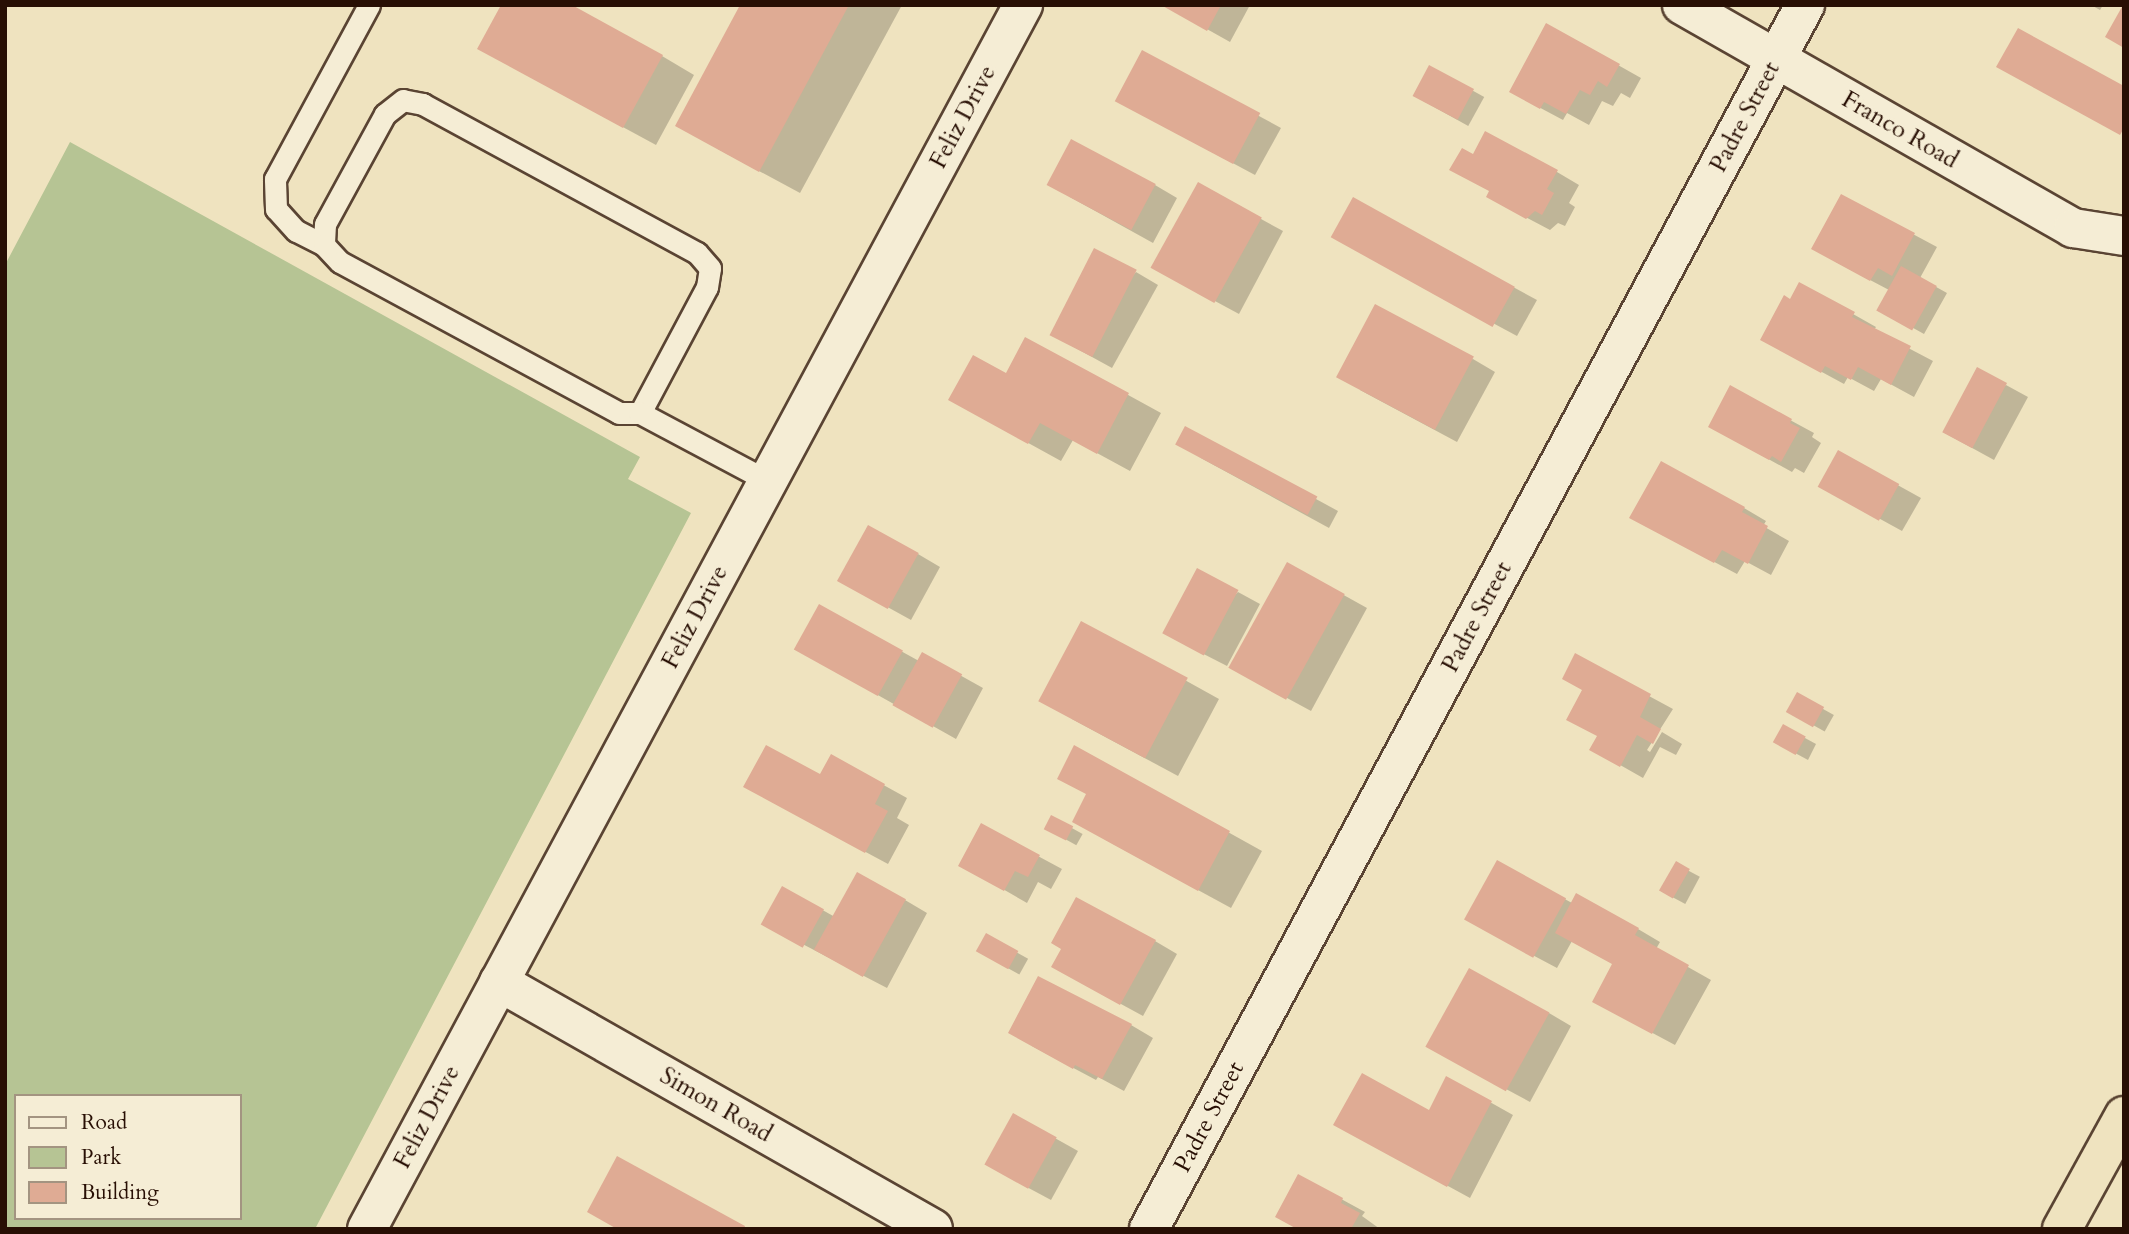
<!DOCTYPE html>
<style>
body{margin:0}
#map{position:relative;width:2129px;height:1234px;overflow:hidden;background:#efe3bf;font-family:Cardo,serif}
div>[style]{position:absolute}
.green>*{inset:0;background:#b6c494}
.shadow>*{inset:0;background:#0003;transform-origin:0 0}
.building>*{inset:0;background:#dfab94;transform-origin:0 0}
.roads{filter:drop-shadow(2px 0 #5a4433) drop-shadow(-2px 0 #5a4433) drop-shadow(0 2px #5a4433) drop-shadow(0 -2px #5a4433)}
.lane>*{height:21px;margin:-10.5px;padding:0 10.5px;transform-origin:10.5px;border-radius:10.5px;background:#f5edd5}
.street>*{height:38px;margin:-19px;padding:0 19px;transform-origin:19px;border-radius:19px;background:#f5edd5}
.highway>*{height:38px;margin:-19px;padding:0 19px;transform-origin:19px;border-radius:19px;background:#efe3bf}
span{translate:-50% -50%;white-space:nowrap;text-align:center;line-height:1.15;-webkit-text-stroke:6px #f5edd5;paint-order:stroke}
.street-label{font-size:24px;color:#280f04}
.frame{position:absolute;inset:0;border:7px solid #280f04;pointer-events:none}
.legend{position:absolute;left:14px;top:1094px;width:228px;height:126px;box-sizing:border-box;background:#f5edd5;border:2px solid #a39481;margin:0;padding:9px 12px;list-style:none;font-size:21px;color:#280f04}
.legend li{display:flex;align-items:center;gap:14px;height:35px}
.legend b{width:35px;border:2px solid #a39481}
</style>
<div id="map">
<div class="green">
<div style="clip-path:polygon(evenodd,70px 142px,640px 457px,628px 479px,691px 513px,315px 1229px,5px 1229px,5px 265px,70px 142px,16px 1096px,240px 1096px,240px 1218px,16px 1218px,16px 1096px)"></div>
</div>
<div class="shadow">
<div style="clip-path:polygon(742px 5px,902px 5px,800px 193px,718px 149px)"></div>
<div style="clip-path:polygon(1164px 5px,1250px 5px,1230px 42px)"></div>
<div style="clip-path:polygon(2091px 5px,2103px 5px,2100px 10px)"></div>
<div style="clip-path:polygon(1547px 25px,1641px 78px,1630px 98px,1621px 93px,1613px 106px,1602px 101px,1589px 125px,1567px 113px,1563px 120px,1533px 104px)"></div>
<div style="clip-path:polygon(662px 56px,694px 75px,656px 145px,512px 67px)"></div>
<div style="left:1430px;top:67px;width:62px;height:33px;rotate:29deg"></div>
<div style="clip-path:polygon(1139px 113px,1259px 116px,1281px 128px,1255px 175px)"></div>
<div style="clip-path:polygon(1473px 156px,1557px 172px,1579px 185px,1569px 203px,1575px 207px,1565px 226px,1558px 223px,1550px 230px,1510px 209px,1491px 192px)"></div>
<div style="clip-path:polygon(1155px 185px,1177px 198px,1153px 243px,1070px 197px)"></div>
<div style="clip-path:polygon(1199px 185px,1283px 231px,1239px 314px,1176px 280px)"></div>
<div style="clip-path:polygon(1842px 196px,1937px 247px,1920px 278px,1947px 293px,1924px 334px,1879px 309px,1889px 290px,1836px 262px)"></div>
<div style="clip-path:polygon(1353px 200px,1537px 300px,1517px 336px,1355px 249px)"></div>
<div style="clip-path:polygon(1136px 272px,1158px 285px,1112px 368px,1072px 346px)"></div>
<div style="clip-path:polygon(1800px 284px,1876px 327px,1874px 330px,1933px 361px,1914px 397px,1881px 379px,1874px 391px,1848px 377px,1844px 384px,1785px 352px,1791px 301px)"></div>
<div style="clip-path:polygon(1026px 339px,1161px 413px,1130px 471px,1073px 440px,1061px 461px,983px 418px)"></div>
<div style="clip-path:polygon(1473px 359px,1495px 372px,1457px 442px,1360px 390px)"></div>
<div style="clip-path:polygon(2006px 385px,2028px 397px,1994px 460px,1943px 432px)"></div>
<div style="clip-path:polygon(1731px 388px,1814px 433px,1812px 437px,1821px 443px,1804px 473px,1795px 468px,1792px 472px,1732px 439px)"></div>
<div style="clip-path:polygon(1838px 452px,1921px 498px,1902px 531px,1842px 498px)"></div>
<div style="clip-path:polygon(1199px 457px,1316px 499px,1338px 511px,1329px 528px)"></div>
<div style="clip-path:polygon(1744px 508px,1766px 521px,1763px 526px,1789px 541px,1771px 575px,1745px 561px,1737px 574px,1654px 530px)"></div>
<div style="clip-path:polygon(918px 554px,940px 567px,911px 620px,862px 593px)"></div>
<div style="clip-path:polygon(1288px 564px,1367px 608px,1311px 711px,1254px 680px)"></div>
<div style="clip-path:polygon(1238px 592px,1260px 604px,1227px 666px,1186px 645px)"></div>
<div style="clip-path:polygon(819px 606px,919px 661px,922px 654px,983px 688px,956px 739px,819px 662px)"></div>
<div style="clip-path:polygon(1082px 623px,1219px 699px,1178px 776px,1072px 719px)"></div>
<div style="clip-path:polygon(1575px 656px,1673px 709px,1647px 750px,1650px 752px,1662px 732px,1682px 744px,1676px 755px,1660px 747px,1643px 778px,1592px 749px,1599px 736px)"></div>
<div style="left:1798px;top:695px;width:41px;height:19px;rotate:29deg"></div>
<div style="clip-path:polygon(1805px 738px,1816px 744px,1808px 760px,1775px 742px)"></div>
<div style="clip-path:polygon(1075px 747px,1262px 851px,1231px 908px,1106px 840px,1088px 795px)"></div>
<div style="clip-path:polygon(831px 756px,907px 798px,897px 818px,909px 825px,888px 864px,767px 799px,820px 776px)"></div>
<div style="left:1052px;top:817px;width:35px;height:13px;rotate:29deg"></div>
<div style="clip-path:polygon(982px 826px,1062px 869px,1051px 889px,1038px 882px,1027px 903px,961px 865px)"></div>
<div style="clip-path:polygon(1497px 862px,1572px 903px,1638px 929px,1660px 942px,1656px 949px,1711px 980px,1675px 1045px,1617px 1014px,1614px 964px,1572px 941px,1557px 968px,1489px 932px)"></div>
<div style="left:1676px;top:864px;width:27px;height:31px;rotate:28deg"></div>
<div style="clip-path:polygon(783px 888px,835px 917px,905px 900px,927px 913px,887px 988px,764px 924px)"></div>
<div style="left:987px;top:936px;width:47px;height:18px;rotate:29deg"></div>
<div style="clip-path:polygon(1155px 941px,1177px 954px,1143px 1016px,1075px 979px)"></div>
<div style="clip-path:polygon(1549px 1013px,1571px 1026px,1530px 1102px,1450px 1059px)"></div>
<div style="clip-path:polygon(1131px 1025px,1153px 1038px,1124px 1091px,1098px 1077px,1096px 1080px,1032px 1046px)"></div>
<div style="clip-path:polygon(1447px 1078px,1513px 1115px,1470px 1198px,1358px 1137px,1429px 1112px)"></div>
<div style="clip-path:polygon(1014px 1115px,1078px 1151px,1051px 1200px,1010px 1178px)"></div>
<div style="clip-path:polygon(1299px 1176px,1365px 1212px,1362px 1216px,1380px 1229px,1300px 1229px)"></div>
</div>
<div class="building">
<div style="clip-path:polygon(501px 5px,572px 5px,663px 55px,623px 128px,477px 49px)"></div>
<div style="clip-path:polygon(740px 5px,849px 5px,759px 172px,675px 126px)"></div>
<div style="clip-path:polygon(1161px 5px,1221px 5px,1207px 31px)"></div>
<div style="clip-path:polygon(2123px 5px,2124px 5px,2124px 48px,2105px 37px)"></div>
<div style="clip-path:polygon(1546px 23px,1620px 64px,1607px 87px,1598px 81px,1590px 95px,1580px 90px,1566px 114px,1544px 102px,1540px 109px,1509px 92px)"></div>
<div style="clip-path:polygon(2018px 28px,2124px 86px,2124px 128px,2120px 135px,1996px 67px)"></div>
<div style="left:1142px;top:50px;width:134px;height:58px;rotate:28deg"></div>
<div style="left:1429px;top:65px;width:51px;height:35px;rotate:28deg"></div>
<div style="clip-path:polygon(1485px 131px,1558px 170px,1547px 189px,1554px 193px,1542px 215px,1535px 211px,1526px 219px,1486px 197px,1489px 191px,1449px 170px,1462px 148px,1473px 154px)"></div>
<div style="left:1071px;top:139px;width:96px;height:52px;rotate:28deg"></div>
<div style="left:1198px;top:182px;width:73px;height:98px;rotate:29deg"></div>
<div style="clip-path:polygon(1841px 194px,1915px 233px,1892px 276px,1878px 268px,1870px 281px,1811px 249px)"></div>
<div style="left:1353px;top:197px;width:185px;height:46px;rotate:29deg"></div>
<div style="left:1094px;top:248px;width:48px;height:98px;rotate:27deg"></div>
<div style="left:1901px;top:266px;width:41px;height:51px;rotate:29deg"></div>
<div style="clip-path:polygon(1799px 282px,1855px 312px,1852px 317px,1911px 346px,1891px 385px,1858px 367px,1851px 380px,1825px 366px,1821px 373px,1760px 340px,1784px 295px,1790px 299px)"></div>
<div style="left:1375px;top:304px;width:112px;height:83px;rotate:28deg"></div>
<div style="clip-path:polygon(1025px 337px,1129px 393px,1097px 454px,1040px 423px,1028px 444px,948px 400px,973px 355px,1006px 373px)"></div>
<div style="left:1977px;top:367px;width:34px;height:74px;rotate:28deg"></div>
<div style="clip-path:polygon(1730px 385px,1792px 419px,1790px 423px,1800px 428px,1781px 462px,1772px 456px,1769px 460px,1708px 427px)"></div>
<div style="left:1185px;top:426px;width:150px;height:21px;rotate:28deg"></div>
<div style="left:1838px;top:450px;width:70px;height:42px;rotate:29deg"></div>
<div style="clip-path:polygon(1661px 461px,1745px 507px,1742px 512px,1768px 526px,1748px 564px,1722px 550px,1714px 563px,1629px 518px)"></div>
<div style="left:868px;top:525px;width:58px;height:64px;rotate:29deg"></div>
<div style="left:1287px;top:562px;width:66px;height:121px;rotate:29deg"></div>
<div style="left:1197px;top:568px;width:47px;height:74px;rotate:28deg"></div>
<div style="left:819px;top:604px;width:96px;height:52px;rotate:29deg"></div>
<div style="left:1081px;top:621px;width:121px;height:91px;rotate:28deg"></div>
<div style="left:922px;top:652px;width:46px;height:61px;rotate:29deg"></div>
<div style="clip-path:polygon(1575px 653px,1651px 694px,1640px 717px,1661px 729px,1653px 744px,1637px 735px,1620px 767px,1589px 750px,1597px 736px,1566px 720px,1582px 690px,1562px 679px)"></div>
<div style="left:1797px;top:692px;width:31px;height:23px;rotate:29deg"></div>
<div style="left:1783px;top:724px;width:26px;height:21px;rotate:29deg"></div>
<div style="clip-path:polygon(766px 745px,820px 774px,831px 754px,885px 784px,875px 804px,888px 811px,865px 853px,743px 787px)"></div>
<div style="clip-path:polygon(1074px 745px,1230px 831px,1198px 891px,1072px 822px,1086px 794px,1057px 779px)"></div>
<div style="left:1051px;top:815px;width:25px;height:16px;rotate:27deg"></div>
<div style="clip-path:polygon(981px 823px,1040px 855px,1028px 877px,1015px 871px,1004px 891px,958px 866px)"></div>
<div style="left:1497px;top:860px;width:79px;height:68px;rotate:29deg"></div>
<div style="left:1676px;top:861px;width:16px;height:34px;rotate:30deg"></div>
<div style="left:857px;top:872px;width:56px;height:89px;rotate:29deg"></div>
<div style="left:782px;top:886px;width:48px;height:44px;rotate:29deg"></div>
<div style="clip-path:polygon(1576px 893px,1639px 928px,1635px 935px,1689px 965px,1652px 1034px,1592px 1002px,1612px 964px,1555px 933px)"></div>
<div style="clip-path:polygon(1076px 897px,1156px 940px,1120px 1005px,1051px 967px,1061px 949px,1051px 943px)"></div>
<div style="left:986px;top:933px;width:37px;height:21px;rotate:29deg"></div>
<div style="left:1469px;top:968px;width:92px;height:90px;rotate:29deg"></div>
<div style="clip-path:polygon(1038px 976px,1132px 1024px,1102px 1079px,1075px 1065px,1073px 1069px,1008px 1033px)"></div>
<div style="clip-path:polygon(1362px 1073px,1429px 1110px,1446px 1076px,1492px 1101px,1447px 1187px,1333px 1125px)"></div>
<div style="left:1013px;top:1113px;width:50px;height:59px;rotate:29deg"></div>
<div style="clip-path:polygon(617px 1156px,745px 1226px,744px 1229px,617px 1229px,587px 1212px)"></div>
<div style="clip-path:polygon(1298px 1174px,1343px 1198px,1341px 1203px,1360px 1213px,1351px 1229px,1297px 1229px,1275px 1217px)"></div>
</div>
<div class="roads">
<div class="lane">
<div style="left:324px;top:245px;width:31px;rotate:-153deg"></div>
<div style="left:296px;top:231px;width:30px;rotate:-132deg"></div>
<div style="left:276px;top:209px;width:30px;rotate:-92deg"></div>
<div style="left:275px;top:179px;width:198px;rotate:-61.6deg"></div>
<div style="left:640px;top:413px;width:143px;rotate:-62deg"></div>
<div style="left:707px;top:287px;width:19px;rotate:-81deg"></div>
<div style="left:710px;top:268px;width:20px;rotate:-131deg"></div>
<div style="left:697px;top:253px;width:312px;rotate:-151.5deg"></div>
<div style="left:423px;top:104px;width:20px;rotate:-169deg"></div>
<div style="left:403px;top:100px;width:23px;rotate:142deg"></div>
<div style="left:385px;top:114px;width:125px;rotate:118.6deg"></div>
<div style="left:325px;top:224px;width:21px;rotate:93deg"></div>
<div style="left:324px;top:245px;width:23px;rotate:47deg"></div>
<div style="left:340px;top:262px;width:317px;rotate:28.4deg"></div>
<div style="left:619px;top:413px;width:21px"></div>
<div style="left:640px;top:413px;width:145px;rotate:28deg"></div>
</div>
<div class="street">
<div style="left:1682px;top:5px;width:450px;rotate:29.7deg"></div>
<div style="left:2073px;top:228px;width:52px;rotate:8.9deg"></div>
<div style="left:499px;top:982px;width:499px;rotate:29.6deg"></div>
<div style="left:367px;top:1229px;width:1389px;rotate:-61.81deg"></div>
<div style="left:1149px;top:1229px;width:1389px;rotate:-61.81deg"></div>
</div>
<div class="highway">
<div style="left:2062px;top:1229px;width:129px;rotate:-61.2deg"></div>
</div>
</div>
<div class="street-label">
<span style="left:963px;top:117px;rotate:-62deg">Feliz Drive</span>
<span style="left:1745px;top:117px;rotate:-62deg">Padre Street</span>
<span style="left:1900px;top:130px;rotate:30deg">Franco Road</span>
<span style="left:695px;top:617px;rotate:-62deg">Feliz Drive</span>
<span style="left:1477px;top:617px;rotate:-62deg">Padre Street</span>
<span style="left:716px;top:1105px;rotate:30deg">Simon Road</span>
<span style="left:427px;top:1117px;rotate:-62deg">Feliz Drive</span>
<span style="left:1209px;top:1117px;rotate:-62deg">Padre Street</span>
</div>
<div class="frame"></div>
<ul class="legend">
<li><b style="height:9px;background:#f5edd5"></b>Road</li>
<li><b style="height:19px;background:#b6c494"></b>Park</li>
<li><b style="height:19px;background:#dfab94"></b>Building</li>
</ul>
</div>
